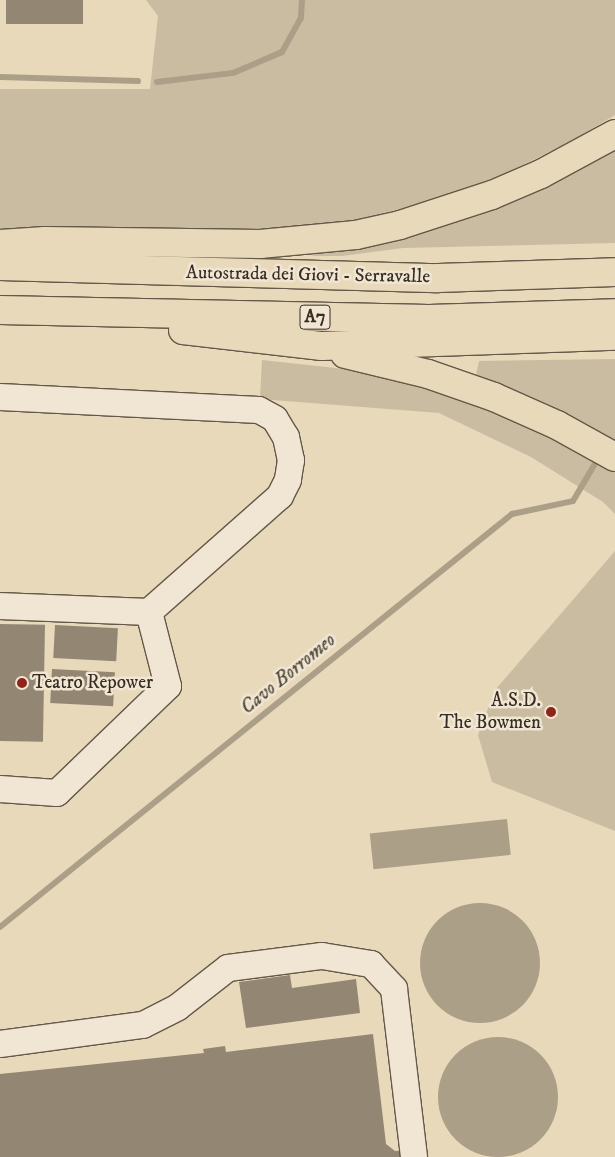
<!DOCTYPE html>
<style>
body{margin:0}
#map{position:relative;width:615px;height:1157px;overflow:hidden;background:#e8d9bb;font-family:"IM FELL DW Pica",serif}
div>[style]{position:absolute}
.green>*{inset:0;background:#cabca1}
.water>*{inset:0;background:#ac9f87;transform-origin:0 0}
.round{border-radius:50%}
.stream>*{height:6px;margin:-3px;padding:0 3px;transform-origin:3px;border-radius:3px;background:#ac9f87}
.building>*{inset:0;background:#938672;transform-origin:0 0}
.roads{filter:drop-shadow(1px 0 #635849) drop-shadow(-1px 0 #635849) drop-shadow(0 1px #635849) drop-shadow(0 -1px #635849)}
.minor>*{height:26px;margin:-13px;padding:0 13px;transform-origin:13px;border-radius:13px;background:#f0e6d3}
.highway>*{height:28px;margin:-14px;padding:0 14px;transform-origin:14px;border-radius:14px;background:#e8d9bb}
.dots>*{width:14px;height:14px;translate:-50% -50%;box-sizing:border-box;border:2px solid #f0e6d3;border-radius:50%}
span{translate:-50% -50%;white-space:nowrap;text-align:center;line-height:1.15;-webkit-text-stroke:5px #f0e6d3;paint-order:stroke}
.shield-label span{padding:1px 4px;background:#f0e6d3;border:1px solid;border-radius:4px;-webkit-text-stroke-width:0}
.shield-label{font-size:18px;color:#372d23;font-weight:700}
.street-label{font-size:19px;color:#372d23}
.poi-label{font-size:19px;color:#372d23}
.left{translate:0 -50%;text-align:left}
.right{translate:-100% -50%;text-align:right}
.water-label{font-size:20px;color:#544a3c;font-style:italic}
</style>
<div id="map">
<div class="green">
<div style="clip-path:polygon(146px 0,615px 0,615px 115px,575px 139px,507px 173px,432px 201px,308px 232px,0 232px,0 89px,150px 89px,158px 16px)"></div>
<div style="clip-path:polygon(615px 147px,615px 243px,403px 248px,342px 256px,313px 256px,313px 252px)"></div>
<div style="clip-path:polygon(615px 359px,615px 443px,582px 422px,476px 375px,479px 361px)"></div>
<div style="clip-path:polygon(262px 360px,363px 371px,413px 381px,529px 424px,615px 472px,615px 514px,603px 502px,531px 457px,439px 413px,260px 399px)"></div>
<div style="clip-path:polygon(615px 551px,615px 831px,492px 782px,478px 735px,495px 690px)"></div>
</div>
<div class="water">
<div style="left:507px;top:819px;width:36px;height:138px;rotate:84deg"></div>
<div class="round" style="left:420px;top:903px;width:120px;height:120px"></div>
<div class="round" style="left:438px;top:1037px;width:120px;height:120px"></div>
</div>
<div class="stream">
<div style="left:0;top:77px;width:138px;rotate:1.7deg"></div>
<div style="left:157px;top:82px;width:77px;rotate:-6.8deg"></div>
<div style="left:233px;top:73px;width:53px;rotate:-23.2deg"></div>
<div style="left:282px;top:52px;width:39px;rotate:-61deg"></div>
<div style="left:301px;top:18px;width:18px;rotate:-87deg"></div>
<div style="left:0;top:927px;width:658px;rotate:-38.89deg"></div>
<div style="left:512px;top:514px;width:62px;rotate:-12deg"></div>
<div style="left:573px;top:501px;width:45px;rotate:-59.5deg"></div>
</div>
<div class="building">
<div style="left:6px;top:0;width:77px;height:24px"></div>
<div style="left:0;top:624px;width:45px;height:117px;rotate:1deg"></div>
<div style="left:55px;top:625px;width:63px;height:33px;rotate:3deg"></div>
<div style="left:52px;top:669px;width:63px;height:34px;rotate:3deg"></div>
<div style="clip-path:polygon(290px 975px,292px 988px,356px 979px,360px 1013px,246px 1028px,239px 982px)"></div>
<div style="clip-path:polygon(373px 1034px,386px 1144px,395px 1151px,406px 1150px,407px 1157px,0 1157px,0 1074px,204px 1053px,203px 1049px,225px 1046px,226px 1052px)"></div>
</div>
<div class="roads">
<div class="minor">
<div style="left:0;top:397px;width:259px;rotate:2.9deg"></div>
<div style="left:259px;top:410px;width:18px;rotate:29deg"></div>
<div style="left:275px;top:419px;width:21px;rotate:59deg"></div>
<div style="left:286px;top:437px;width:24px;rotate:78deg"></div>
<div style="left:291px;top:460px;width:20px;rotate:99deg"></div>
<div style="left:288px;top:480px;width:18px;rotate:117deg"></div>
<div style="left:280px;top:496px;width:175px;rotate:138.5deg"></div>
<div style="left:149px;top:612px;width:149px;rotate:-177.7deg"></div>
<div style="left:0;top:789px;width:57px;rotate:4deg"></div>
<div style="left:57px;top:793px;width:154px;rotate:-43.9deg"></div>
<div style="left:168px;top:686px;width:76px;rotate:-104.4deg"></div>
<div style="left:0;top:1044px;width:144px;rotate:-7.6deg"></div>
<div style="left:143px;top:1025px;width:39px;rotate:-27deg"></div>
<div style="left:178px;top:1007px;width:63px;rotate:-38deg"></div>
<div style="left:228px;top:968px;width:95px;rotate:-7.3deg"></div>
<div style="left:322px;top:956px;width:50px;rotate:9.3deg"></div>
<div style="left:371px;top:964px;width:34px;rotate:47deg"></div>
<div style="left:394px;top:989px;width:169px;rotate:83.2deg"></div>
</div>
<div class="highway">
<div style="left:0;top:244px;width:45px;rotate:-3.8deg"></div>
<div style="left:45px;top:241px;width:215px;rotate:0.8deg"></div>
<div style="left:260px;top:244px;width:96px;rotate:-5.4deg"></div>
<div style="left:356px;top:235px;width:45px;rotate:-12.8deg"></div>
<div style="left:400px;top:225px;width:97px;rotate:-18.1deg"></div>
<div style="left:492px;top:195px;width:53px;rotate:-23.2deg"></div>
<div style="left:541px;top:174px;width:84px;rotate:-28.4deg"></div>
<div style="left:0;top:266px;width:438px;rotate:1.6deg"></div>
<div style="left:438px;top:278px;width:177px;rotate:-1.9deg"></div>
<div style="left:0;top:310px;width:429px;rotate:1.2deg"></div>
<div style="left:429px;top:319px;width:186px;rotate:-1.8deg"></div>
<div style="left:183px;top:330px;width:140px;rotate:6.6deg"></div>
<div style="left:322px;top:346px;width:293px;rotate:-2deg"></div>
<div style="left:345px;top:354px;width:85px;rotate:13.5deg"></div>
<div style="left:428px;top:374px;width:70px;rotate:19.2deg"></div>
<div style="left:494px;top:397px;width:69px;rotate:24deg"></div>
<div style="left:557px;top:425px;width:66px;rotate:28.9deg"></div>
</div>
</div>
<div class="dots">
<div style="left:22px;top:683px;background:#8f2418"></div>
<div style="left:551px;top:712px;background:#8f2418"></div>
</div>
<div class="shield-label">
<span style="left:315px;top:317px">A7</span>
</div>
<div class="street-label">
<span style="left:308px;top:275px;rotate:1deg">Autostrada dei Giovi - Serravalle</span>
</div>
<div class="poi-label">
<span class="left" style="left:32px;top:683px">Teatro Repower</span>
<span class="right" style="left:541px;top:712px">A.S.D.<br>The Bowmen</span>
</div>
<div class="water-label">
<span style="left:288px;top:674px;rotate:-39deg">Cavo Borromeo</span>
</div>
</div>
